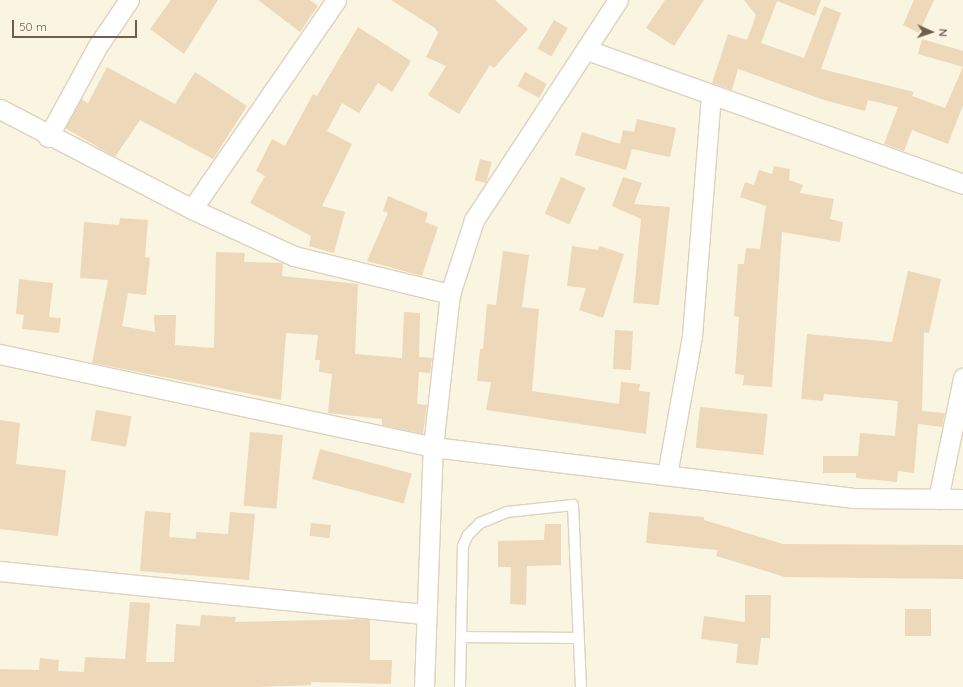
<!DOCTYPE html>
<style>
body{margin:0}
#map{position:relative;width:963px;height:687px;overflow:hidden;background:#faf5e0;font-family:Quicksand,sans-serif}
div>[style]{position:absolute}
.building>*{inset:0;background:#edd8ba;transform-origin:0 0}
.roads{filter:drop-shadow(1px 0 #ddd2bd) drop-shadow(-1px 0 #ddd2bd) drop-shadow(0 1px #ddd2bd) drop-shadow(0 -1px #ddd2bd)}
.lane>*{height:10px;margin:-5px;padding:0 5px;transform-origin:5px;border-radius:5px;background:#fff}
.street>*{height:19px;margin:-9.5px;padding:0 9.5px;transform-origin:9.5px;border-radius:9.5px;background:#fff}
span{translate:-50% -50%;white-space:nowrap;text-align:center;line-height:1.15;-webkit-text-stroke:4px #fef8e6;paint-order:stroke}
.north{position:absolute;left:911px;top:12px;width:40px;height:40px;-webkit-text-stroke:3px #fef8e6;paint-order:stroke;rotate:93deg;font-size:11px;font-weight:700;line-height:16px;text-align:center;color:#6f5e4a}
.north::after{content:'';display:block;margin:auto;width:14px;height:18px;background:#6f5e4a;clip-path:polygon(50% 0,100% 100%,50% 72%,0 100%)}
.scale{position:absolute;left:12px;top:20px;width:125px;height:18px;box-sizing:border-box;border:2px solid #6f5e4a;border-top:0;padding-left:5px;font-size:12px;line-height:14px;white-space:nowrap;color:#6f5e4a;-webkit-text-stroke:3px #fef8e6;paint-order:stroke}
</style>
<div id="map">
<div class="building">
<div style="clip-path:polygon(171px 0,218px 0,184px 54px,150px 29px)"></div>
<div style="clip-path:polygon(258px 0,310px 0,318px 6px,300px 32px)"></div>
<div style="clip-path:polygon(391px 0,495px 0,528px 29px,494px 68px,490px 65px,459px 114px,428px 95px,446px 66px,426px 57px,438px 33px,435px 28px)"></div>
<div style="clip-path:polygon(665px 0,704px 0,674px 46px,646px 28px)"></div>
<div style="clip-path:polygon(744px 0,821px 0,815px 16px,777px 1px,761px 43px,804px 58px,824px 6px,841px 13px,821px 69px,914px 92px,912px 96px,945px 108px,963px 67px,918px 54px,922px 39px,963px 51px,963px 105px,948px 144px,912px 130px,904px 151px,884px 144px,898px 107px,868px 100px,865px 111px,824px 100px,738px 69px,732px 90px,712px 83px,728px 34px,747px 40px,756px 15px)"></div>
<div style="clip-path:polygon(914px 0,934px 0,919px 33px,903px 25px)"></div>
<div style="left:554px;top:20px;width:16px;height:33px;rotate:30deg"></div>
<div style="clip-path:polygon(358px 27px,411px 61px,392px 92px,378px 83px,359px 113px,342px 103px,327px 131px,352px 144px,322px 206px,345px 212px,334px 253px,309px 246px,311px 236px,250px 203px,265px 176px,256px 171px,272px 139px,285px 146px,313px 94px,317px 96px)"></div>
<div style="clip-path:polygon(107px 67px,175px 104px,195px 72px,247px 106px,213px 159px,140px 120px,115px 157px,65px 128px,81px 99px,88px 103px)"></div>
<div style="left:525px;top:72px;width:25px;height:16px;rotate:29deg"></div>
<div style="clip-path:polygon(637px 119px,676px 128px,670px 157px,632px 149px,626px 170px,575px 155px,582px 132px,620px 144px,623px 130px,634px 132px)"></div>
<div style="left:480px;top:159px;width:12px;height:22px;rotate:14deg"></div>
<div style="clip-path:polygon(774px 166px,790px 169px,789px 180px,803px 185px,800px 193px,834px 199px,830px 219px,843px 222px,840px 242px,782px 232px,772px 387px,743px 385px,744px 375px,735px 374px,739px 317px,734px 316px,738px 264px,744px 264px,746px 248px,760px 249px,766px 206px,740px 197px,745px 182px,754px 185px,759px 170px,772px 174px)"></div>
<div style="left:561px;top:177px;width:27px;height:40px;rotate:24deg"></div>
<div style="clip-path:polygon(623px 177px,642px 183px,634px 204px,670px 207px,659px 305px,633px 303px,641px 219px,612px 206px)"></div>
<div style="clip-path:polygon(388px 196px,428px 213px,425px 222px,438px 227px,422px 276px,367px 261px,388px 213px,383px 211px)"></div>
<div style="clip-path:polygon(120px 218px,148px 220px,145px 257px,150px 258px,146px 295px,128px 293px,122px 326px,155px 332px,154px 315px,176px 315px,175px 345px,214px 348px,216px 252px,245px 253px,244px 262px,283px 263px,282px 276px,358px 284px,355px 354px,402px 358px,404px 312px,420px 313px,419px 357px,432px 358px,430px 373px,419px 372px,417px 404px,427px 405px,423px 434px,382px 425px,382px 419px,328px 413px,332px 374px,319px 372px,320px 360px,315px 360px,318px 335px,286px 333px,281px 400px,92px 363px,108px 280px,80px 278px,84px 222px,119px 225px)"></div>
<div style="clip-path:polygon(572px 246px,598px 250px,600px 246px,624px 254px,603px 318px,579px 310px,586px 288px,567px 286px)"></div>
<div style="clip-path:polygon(503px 251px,529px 255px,522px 307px,539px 309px,532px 391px,619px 404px,621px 382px,640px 384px,639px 391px,650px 392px,646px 434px,486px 410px,491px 382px,477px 381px,480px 349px,483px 349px,487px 304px,496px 305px)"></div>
<div style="clip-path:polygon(908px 271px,941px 279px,929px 333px,924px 332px,922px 411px,945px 413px,942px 427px,918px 424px,914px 473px,898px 471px,897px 482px,856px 478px,856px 473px,823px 473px,823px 456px,858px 456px,860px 433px,895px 436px,898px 401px,824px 394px,823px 401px,801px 399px,807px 334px,892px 342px)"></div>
<div style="clip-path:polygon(19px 279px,53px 283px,49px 317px,61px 318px,59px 333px,22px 329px,24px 315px,16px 314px)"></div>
<div style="left:615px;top:330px;width:18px;height:39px;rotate:3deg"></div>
<div style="left:700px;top:407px;width:68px;height:41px;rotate:6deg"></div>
<div style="left:96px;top:410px;width:36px;height:31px;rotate:10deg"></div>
<div style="clip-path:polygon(0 420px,20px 423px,16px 464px,66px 470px,58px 536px,0 529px)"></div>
<div style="left:250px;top:432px;width:33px;height:74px;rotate:5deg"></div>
<div style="left:320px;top:449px;width:95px;height:31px;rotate:15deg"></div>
<div style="clip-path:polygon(145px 511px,171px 513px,169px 537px,196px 539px,196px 532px,228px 534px,230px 512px,255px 514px,249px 580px,140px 571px)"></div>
<div style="clip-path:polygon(649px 512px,704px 517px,704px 520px,783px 544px,963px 545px,963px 579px,785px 577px,716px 556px,718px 550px,646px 543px)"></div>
<div style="left:311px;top:523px;width:20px;height:13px;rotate:6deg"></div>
<div style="clip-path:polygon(545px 524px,561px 524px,561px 565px,527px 566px,526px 605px,510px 604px,511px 567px,498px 567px,498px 541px,544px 540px)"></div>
<div style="clip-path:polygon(745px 595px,771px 595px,770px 638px,761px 638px,758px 665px,736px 663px,738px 644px,701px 639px,704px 616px,745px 622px)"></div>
<div style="clip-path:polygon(130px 602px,150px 603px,146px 662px,174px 662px,176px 624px,200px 626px,201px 615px,236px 617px,235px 622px,370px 619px,370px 660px,392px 660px,391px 684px,311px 682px,311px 685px,259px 687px,0 687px,0 669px,39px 670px,40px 658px,59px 660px,58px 671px,84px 672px,85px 657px,125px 659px)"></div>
<div style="left:905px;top:609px;width:26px;height:27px"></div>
</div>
<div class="roads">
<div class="lane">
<div style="left:461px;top:637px;width:117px;rotate:0.5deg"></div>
<div style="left:460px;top:687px;width:141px;rotate:-88.8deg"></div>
<div style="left:463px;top:546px;width:12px;rotate:-66deg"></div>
<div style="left:468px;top:535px;width:17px;rotate:-45deg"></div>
<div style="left:480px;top:523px;width:29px;rotate:-22deg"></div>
<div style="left:507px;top:512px;width:66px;rotate:-6.1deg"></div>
<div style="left:573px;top:505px;width:182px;rotate:87.5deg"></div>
</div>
<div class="street">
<div style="left:587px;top:50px;width:399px;rotate:19.6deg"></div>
<div style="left:0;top:109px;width:216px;rotate:27.5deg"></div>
<div style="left:192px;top:209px;width:112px;rotate:24.7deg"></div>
<div style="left:294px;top:256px;width:161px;rotate:13.7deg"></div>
<div style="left:48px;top:137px;width:102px;rotate:-61.4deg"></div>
<div style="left:97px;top:47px;width:57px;rotate:-55.8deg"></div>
<div style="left:192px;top:209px;width:254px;rotate:-55.4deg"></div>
<div style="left:0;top:354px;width:443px;rotate:12.1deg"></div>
<div style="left:433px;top:447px;width:422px;rotate:6.9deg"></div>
<div style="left:852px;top:498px;width:111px;rotate:0.5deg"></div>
<div style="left:667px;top:475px;width:141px;rotate:-79.8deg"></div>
<div style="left:692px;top:336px;width:241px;rotate:-85.5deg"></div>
<div style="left:938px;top:499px;width:124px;rotate:-78.3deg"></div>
<div style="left:0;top:571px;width:428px;rotate:5.8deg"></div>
<div style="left:424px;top:687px;width:240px;rotate:-87.9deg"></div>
<div style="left:433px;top:447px;width:154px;rotate:-83.7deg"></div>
<div style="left:450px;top:294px;width:78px;rotate:-72deg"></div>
<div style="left:474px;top:220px;width:263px;rotate:-56.8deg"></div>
</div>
</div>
<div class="north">N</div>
<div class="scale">50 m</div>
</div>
